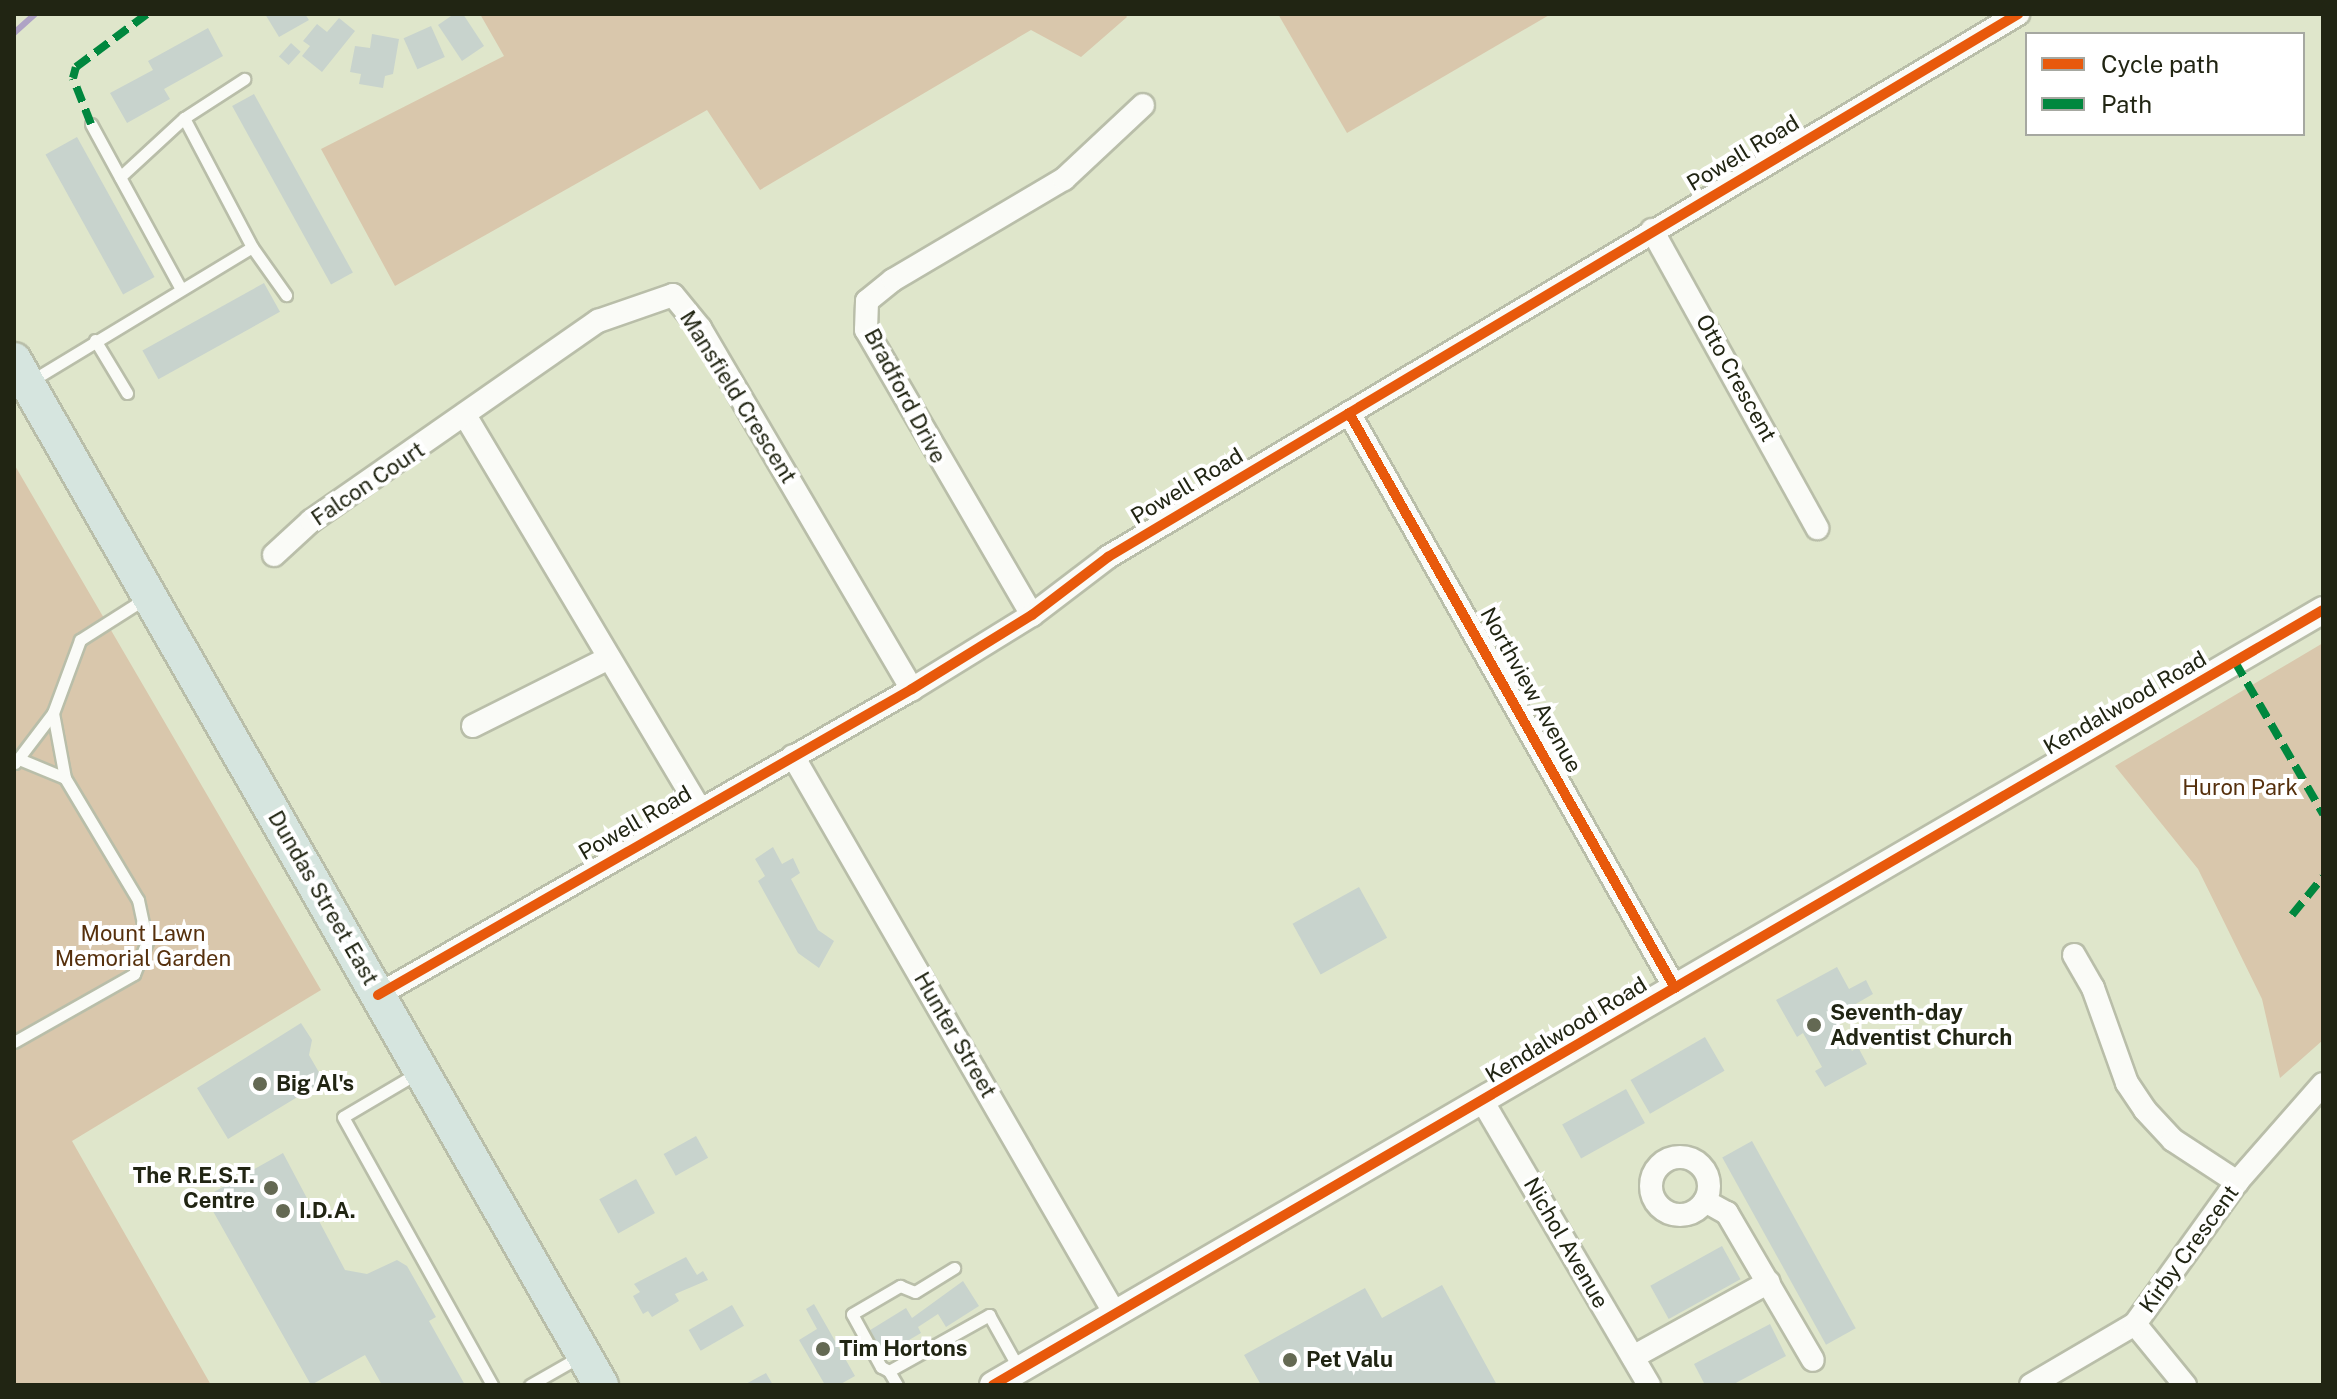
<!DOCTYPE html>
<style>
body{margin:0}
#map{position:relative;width:2337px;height:1399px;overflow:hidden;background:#dfe6cb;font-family:"Public Sans",sans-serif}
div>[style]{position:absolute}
.green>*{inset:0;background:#d9c7ac}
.stream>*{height:6px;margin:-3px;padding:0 3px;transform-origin:3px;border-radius:3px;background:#afa3c5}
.building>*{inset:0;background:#c8d3cd;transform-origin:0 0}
.roads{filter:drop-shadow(2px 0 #b9bea9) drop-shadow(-2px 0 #b9bea9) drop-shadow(0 2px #b9bea9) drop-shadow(0 -2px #b9bea9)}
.service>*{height:11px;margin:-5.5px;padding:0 5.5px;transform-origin:5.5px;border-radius:5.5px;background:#fafbf7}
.minor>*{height:22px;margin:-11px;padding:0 11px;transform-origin:11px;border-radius:11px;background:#fafbf7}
.minor>.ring{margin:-11px;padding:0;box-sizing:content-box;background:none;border:22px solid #fafbf7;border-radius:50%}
.tertiary>*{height:26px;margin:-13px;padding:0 13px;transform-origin:13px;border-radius:13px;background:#fafbf7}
.primary>*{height:34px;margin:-17px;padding:0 17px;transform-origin:17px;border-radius:17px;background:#d6e5df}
.quiet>*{height:8px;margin-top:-4px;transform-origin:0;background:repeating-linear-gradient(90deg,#00873e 0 16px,transparent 0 24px)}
.cycleway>*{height:10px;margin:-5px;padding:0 5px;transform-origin:5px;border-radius:5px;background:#e8590c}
.dots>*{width:22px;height:22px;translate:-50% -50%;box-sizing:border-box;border:4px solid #fff;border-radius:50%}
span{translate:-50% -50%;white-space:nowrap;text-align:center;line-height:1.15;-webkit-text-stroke:8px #fff;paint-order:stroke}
.street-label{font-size:22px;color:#212513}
.park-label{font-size:22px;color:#56300d}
.poi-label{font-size:22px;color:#212513;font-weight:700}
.left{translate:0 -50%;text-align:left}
.right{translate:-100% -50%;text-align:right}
.frame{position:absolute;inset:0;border:16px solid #212513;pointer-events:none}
.legend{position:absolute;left:2025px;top:32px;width:280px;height:104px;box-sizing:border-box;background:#fff;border:2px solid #a6a8a1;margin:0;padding:10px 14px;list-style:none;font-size:24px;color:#212513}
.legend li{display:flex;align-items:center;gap:16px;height:40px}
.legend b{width:40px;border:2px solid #a6a8a1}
</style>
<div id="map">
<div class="green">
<div style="clip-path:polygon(480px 14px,1125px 14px,1127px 17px,1081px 57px,1031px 30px,760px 190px,707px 110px,395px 286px,321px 149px,504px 56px)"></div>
<div style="clip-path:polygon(1278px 14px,1551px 14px,1347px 133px)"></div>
<div style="clip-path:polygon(14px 464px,321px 990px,72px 1141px,211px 1385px,14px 1385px)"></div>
<div style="clip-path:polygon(2323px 643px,2323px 1040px,2280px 1078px,2262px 999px,2198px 869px,2115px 766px)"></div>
</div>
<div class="stream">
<div style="left:14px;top:33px;width:28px;rotate:-42deg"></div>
</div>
<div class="building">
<div style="clip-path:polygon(265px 14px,305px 14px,309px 20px,279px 37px)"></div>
<div style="clip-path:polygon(454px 14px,463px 14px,484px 46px,462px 61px,438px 25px)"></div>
<div style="clip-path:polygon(339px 18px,355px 31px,322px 72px,302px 56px,310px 46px,303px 41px,317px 24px,327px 32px)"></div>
<div style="left:431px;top:26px;width:34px;height:30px;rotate:66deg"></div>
<div style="clip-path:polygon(208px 28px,223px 56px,164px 89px,170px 99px,127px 123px,110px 93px,153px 70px,148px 61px)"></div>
<div style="clip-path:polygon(372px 34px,399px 39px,393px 74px,385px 76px,383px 88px,359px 84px,361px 74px,350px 72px,355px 46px,370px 48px)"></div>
<div style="left:291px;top:43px;width:13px;height:18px;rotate:42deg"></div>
<div style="left:254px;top:94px;width:204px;height:25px;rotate:61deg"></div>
<div style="left:77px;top:137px;width:160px;height:36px;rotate:61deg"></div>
<div style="left:264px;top:283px;width:33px;height:139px;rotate:61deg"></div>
<div style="clip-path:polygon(773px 847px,782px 864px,793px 858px,800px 873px,791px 879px,818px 930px,834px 941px,819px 968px,798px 953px,758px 881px,765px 876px,755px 859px)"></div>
<div style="left:1359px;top:887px;width:58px;height:76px;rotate:61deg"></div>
<div style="clip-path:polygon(1837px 967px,1849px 989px,1866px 980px,1873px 994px,1833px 1017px,1852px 1051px,1858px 1047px,1867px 1064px,1825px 1087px,1815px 1071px,1822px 1067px,1803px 1033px,1797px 1037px,1776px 1000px)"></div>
<div style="clip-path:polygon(301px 1023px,312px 1040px,309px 1055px,324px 1081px,228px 1139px,197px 1088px)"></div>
<div style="left:1705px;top:1037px;width:39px;height:86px;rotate:60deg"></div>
<div style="left:1626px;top:1089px;width:39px;height:73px;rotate:61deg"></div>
<div style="left:696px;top:1136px;width:25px;height:37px;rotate:61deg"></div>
<div style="left:1752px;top:1141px;width:214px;height:34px;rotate:61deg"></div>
<div style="clip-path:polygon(283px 1153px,345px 1270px,367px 1274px,397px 1260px,407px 1266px,436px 1317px,429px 1321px,465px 1385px,382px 1385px,365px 1355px,311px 1385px,205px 1197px)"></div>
<div style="left:636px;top:1179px;width:39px;height:42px;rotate:61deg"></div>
<div style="left:1722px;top:1246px;width:38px;height:82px;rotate:61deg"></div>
<div style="clip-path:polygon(686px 1257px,697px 1275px,703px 1271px,708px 1280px,675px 1294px,679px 1301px,652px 1317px,648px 1311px,643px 1314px,633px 1296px,640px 1292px,634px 1284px)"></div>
<div style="clip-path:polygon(963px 1281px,979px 1306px,946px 1327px,938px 1314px,918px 1327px,921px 1333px,909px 1340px,915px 1349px,905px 1356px,900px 1348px,884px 1359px,867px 1332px,906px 1308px,912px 1318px)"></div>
<div style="clip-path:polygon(1442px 1285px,1497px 1385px,1261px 1385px,1244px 1355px,1365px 1288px,1382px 1318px)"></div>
<div style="clip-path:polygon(814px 1304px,855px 1376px,839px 1385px,825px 1385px,799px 1340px,817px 1329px,806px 1309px)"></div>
<div style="left:732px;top:1305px;width:24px;height:50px;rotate:60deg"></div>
<div style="clip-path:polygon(1770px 1324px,1786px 1356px,1732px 1385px,1705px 1385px,1694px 1364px)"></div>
<div style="clip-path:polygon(766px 1373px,773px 1385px,744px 1385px)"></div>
</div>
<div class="roads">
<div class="service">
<div style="left:184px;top:118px;width:146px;rotate:62.2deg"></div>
<div style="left:252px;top:247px;width:59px;rotate:54.7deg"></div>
<div style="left:91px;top:124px;width:188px;rotate:61.4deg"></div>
<div style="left:120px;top:177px;width:87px;rotate:-42.7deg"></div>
<div style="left:184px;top:118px;width:72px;rotate:-33deg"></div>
<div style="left:95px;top:340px;width:62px;rotate:58.9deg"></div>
<div style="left:31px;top:381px;width:258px;rotate:-31.2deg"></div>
<div style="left:53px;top:713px;width:66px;rotate:79.5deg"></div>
<div style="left:15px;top:763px;width:63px;rotate:-52.8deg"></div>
<div style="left:53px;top:713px;width:78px;rotate:-69.7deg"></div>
<div style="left:80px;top:640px;width:78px;rotate:-32.5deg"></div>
<div style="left:14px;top:1042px;width:138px;rotate:-29.5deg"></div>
<div style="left:134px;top:974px;width:35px;rotate:-68deg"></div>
<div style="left:147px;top:942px;width:43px;rotate:-102.1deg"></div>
<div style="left:138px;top:900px;width:142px;rotate:-120.9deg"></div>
<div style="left:65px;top:778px;width:50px;rotate:-157.6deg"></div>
<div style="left:419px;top:1072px;width:88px;rotate:149.4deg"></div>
<div style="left:343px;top:1117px;width:307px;rotate:60.9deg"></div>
<div style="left:889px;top:1371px;width:9px;rotate:-153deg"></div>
<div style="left:881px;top:1367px;width:60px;rotate:-118.7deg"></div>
<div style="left:852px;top:1314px;width:56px;rotate:-30.3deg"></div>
<div style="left:900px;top:1286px;width:16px;rotate:22deg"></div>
<div style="left:915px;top:1292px;width:46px;rotate:-31.6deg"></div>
<div style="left:530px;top:1385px;width:56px;rotate:-29.7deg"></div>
<div style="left:897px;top:1385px;width:16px;rotate:-120deg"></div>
<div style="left:889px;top:1371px;width:115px;rotate:-29.2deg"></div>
<div style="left:989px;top:1315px;width:62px;rotate:60.9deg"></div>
</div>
<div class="minor">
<div style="left:1652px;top:230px;width:341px;rotate:61deg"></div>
<div style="left:1349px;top:413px;width:661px;rotate:60.45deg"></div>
<div style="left:466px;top:417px;width:457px;rotate:59.2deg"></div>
<div style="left:274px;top:555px;width:50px;rotate:-42.6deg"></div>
<div style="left:311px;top:521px;width:350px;rotate:-34.9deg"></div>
<div style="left:598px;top:321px;width:79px;rotate:-19.1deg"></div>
<div style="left:673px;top:295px;width:43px;rotate:50.7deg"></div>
<div style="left:700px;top:328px;width:419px;rotate:59.6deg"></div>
<div style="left:1032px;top:615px;width:330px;rotate:-120.2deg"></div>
<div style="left:866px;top:330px;width:29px;rotate:-88deg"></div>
<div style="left:867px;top:301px;width:33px;rotate:-39deg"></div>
<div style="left:893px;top:280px;width:199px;rotate:-30.6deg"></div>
<div style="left:1064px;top:179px;width:108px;rotate:-43.1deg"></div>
<div style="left:473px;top:726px;width:150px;rotate:-26.6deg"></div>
<div style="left:793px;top:756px;width:644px;rotate:60.01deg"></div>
<div style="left:2074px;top:955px;width:38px;rotate:60deg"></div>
<div style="left:2093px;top:988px;width:101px;rotate:70.3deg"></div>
<div style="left:2127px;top:1083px;width:32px;rotate:56deg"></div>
<div style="left:2145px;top:1110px;width:41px;rotate:47deg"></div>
<div style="left:2173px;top:1140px;width:77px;rotate:33.3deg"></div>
<div style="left:378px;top:995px;width:615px;rotate:-29.81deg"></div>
<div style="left:912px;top:689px;width:141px;rotate:-31.7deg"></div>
<div style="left:1032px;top:615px;width:96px;rotate:-37.3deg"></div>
<div style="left:1108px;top:557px;width:1060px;rotate:-30.82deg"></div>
<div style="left:1483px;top:1102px;width:328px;rotate:59.6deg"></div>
<div class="ring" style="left:1651px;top:1157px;width:36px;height:36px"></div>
<div style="left:1705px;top:1201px;width:25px;rotate:29deg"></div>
<div style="left:1727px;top:1213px;width:170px;rotate:59.7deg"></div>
<div style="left:2135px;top:1324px;width:79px;rotate:50.7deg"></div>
<div style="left:1633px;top:1357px;width:155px;rotate:-28.9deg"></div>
<div style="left:2031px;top:1385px;width:121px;rotate:-30.4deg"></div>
<div style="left:2135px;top:1324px;width:175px;rotate:-54.3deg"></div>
<div style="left:2237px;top:1182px;width:130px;rotate:-48.7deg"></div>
</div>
<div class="tertiary">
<div style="left:993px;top:1385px;width:1539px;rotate:-30.23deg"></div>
</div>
<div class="primary">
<div style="left:14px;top:360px;width:1181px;rotate:60.2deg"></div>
</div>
</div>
<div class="quiet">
<div style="left:91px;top:124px;width:49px;rotate:-111.4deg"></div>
<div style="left:73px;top:78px;width:11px;rotate:-75deg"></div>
<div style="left:76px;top:67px;width:89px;rotate:-36.7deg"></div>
<div style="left:2235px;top:662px;width:176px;rotate:59.9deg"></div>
<div style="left:2292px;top:915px;width:49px;rotate:-50.8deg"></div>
</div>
<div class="cycleway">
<div style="left:1349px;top:413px;width:661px;rotate:60.45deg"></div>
<div style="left:378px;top:995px;width:615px;rotate:-29.81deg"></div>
<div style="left:912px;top:689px;width:141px;rotate:-31.7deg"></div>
<div style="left:1032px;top:615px;width:96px;rotate:-37.3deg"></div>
<div style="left:1108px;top:557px;width:1060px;rotate:-30.82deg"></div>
<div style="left:993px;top:1385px;width:1539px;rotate:-30.23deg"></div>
</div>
<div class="dots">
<div style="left:1814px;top:1025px;background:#646953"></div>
<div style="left:260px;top:1084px;background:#646953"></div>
<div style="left:271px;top:1188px;background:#646953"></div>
<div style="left:283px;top:1211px;background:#646953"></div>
<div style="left:823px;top:1349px;background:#646953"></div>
<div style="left:1290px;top:1360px;background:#646953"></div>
</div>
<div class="street-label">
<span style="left:1743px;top:153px;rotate:-31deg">Powell Road</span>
<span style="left:1736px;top:378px;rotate:61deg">Otto Crescent</span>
<span style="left:905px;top:396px;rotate:62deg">Bradford Drive</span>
<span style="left:738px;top:397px;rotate:58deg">Mansfield Crescent</span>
<span style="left:368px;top:484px;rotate:-34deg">Falcon Court</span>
<span style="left:1187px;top:486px;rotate:-31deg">Powell Road</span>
<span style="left:1531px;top:690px;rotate:61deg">Northview Avenue</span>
<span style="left:2125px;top:703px;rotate:-30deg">Kendalwood Road</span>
<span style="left:635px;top:823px;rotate:-30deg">Powell Road</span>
<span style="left:323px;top:898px;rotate:60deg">Dundas Street East</span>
<span style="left:1566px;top:1030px;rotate:-31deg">Kendalwood Road</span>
<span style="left:955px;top:1035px;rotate:60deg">Hunter Street</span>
<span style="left:1566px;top:1243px;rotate:60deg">Nichol Avenue</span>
<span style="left:2189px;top:1249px;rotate:-54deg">Kirby Crescent</span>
</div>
<div class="park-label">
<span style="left:2240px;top:788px">Huron Park</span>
<span style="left:143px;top:946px">Mount Lawn<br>Memorial Garden</span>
</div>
<div class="poi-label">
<span class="left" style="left:1830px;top:1025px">Seventh-day<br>Adventist Church</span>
<span class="left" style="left:276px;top:1084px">Big Al's</span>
<span class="right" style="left:255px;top:1188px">The R.E.S.T.<br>Centre</span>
<span class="left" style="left:299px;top:1211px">I.D.A.</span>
<span class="left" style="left:839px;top:1349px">Tim Hortons</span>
<span class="left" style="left:1306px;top:1360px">Pet Valu</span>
</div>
<div class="frame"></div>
<ul class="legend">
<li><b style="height:10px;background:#e8590c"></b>Cycle path</li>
<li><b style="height:10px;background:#00873e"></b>Path</li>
</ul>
</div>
